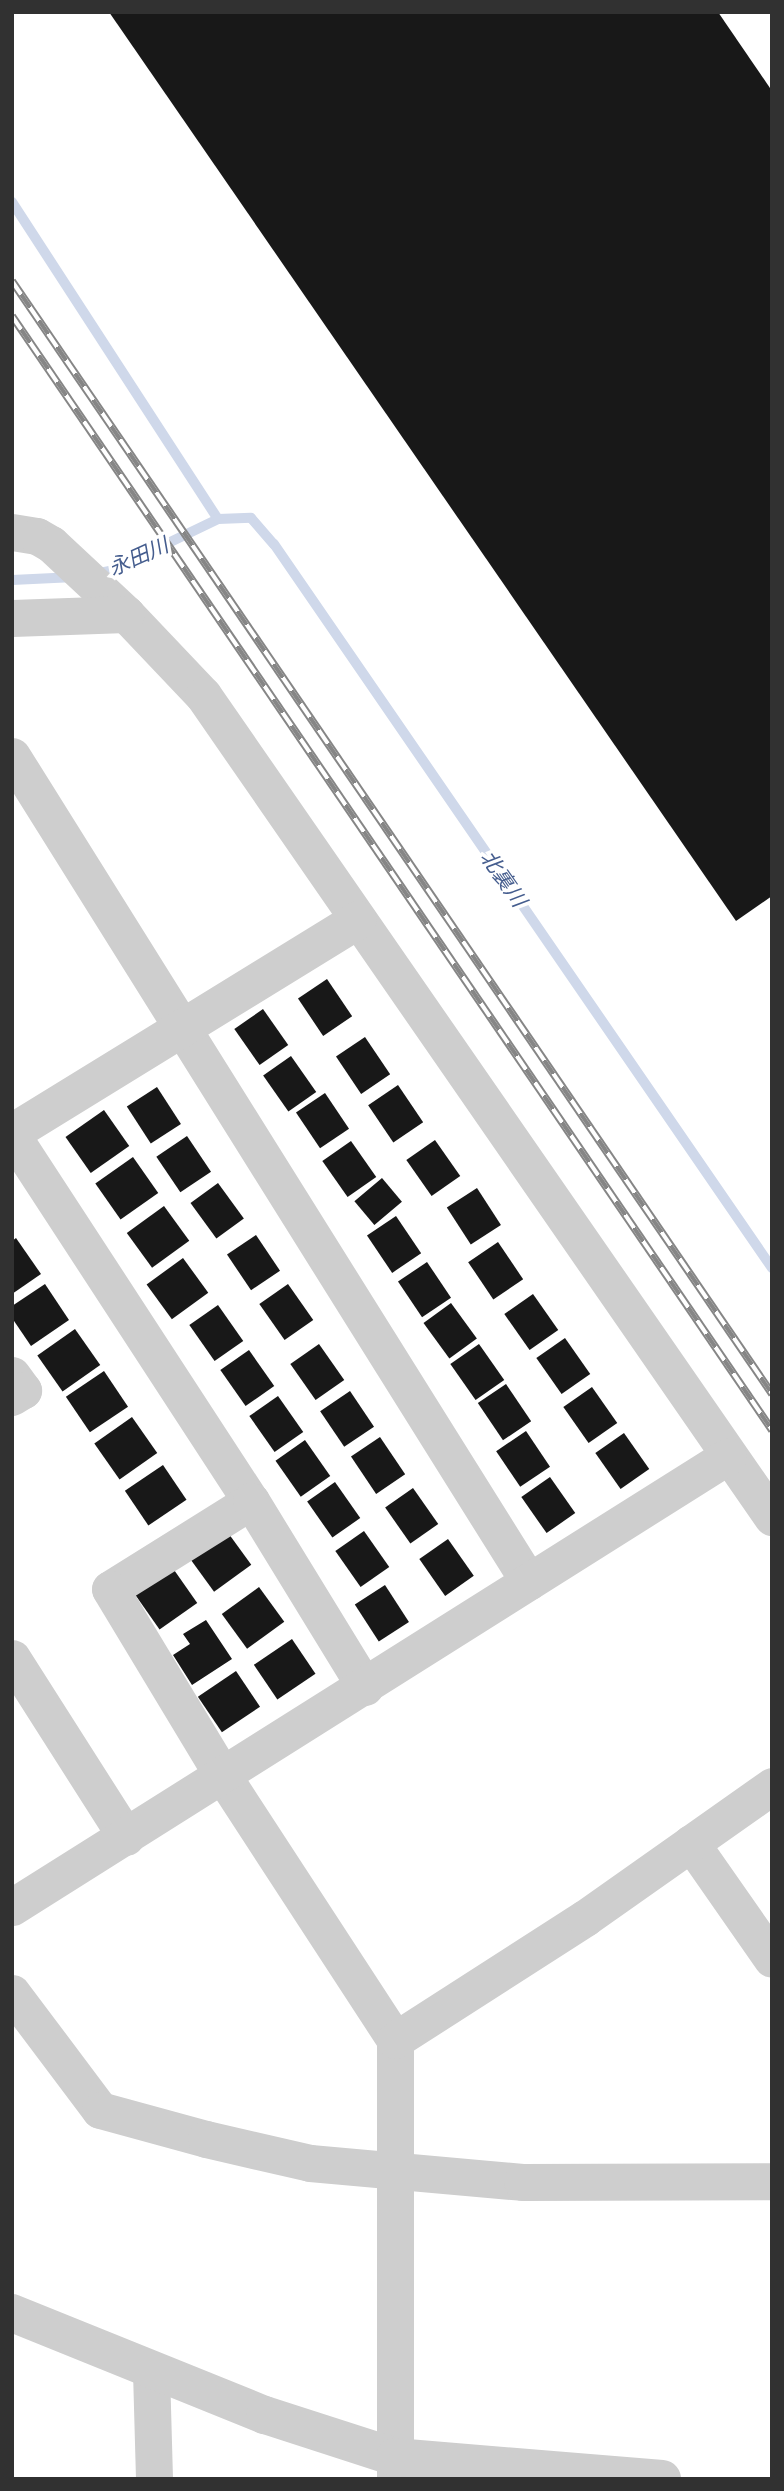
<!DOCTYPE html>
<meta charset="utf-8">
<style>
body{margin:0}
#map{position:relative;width:784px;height:2491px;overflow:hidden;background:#fff;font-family:"Asap Condensed","Noto Sans JP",sans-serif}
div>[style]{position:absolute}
.stream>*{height:10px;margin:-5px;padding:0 5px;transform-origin:5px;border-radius:5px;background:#cfd8ea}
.building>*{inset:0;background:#181818;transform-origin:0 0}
.minor>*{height:37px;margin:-18.5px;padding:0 18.5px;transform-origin:18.5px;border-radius:18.5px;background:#cecece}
.tertiary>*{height:38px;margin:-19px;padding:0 19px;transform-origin:19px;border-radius:19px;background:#cecece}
.rail>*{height:8px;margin-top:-4px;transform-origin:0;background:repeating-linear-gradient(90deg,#fff 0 16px,#868686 0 32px);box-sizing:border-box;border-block:2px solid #868686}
span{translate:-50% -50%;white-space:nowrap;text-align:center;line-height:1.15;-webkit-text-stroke:7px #fff;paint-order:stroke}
.water-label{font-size:21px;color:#455d8e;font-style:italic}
.frame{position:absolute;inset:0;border:14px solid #313131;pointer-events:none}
</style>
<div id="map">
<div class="stream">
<div style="left:12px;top:202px;width:378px;rotate:57deg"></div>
<div style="left:94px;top:574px;width:16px;rotate:-11deg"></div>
<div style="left:110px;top:571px;width:120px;rotate:-25.7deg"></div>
<div style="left:218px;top:519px;width:33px;rotate:-2deg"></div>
<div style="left:251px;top:518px;width:35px;rotate:49deg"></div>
<div style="left:274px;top:544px;width:879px;rotate:55.48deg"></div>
<div style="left:12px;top:580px;width:63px;rotate:-2.7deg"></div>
</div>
<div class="building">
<div style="clip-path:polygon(109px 12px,718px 12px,772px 91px,772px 896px,736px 921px)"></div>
<div style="left:327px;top:979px;width:45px;height:35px;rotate:56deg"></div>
<div style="left:263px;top:1009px;width:44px;height:35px;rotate:55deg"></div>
<div style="left:365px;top:1037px;width:45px;height:35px;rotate:56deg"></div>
<div style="left:291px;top:1056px;width:44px;height:34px;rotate:55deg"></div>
<div style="left:398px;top:1085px;width:45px;height:36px;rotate:56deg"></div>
<div style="left:157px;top:1087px;width:44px;height:36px;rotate:57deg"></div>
<div style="left:325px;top:1093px;width:43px;height:35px;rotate:56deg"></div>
<div style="left:104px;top:1110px;width:44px;height:47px;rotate:55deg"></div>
<div style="left:187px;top:1136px;width:43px;height:37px;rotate:56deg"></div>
<div style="left:435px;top:1140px;width:44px;height:35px;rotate:55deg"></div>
<div style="left:351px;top:1141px;width:44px;height:35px;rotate:55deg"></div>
<div style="left:133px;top:1157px;width:44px;height:46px;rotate:55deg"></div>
<div style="left:382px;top:1178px;width:31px;height:36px;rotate:50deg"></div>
<div style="left:218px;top:1183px;width:44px;height:34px;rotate:54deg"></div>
<div style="left:477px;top:1188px;width:44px;height:36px;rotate:57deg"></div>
<div style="left:164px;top:1206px;width:43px;height:46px;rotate:54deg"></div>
<div style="left:396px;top:1216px;width:45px;height:35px;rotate:56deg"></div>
<div style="left:256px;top:1235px;width:43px;height:35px;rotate:56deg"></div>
<div style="clip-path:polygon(16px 1238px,41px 1274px,12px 1294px,12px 1241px)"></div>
<div style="left:498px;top:1242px;width:45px;height:36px;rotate:56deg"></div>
<div style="left:183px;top:1258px;width:43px;height:45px;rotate:54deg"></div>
<div style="left:427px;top:1262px;width:43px;height:35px;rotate:56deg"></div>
<div style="clip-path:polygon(45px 1284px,69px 1320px,31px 1346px,12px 1318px,12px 1306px)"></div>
<div style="left:288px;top:1284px;width:44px;height:35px;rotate:55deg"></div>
<div style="left:533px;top:1294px;width:44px;height:35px;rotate:55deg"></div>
<div style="left:451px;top:1303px;width:44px;height:34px;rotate:54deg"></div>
<div style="left:218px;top:1305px;width:44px;height:35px;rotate:55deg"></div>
<div style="left:75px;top:1329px;width:44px;height:46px;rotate:55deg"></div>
<div style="left:565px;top:1338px;width:44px;height:35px;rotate:55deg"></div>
<div style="left:319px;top:1344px;width:44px;height:35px;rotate:55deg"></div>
<div style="left:479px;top:1344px;width:44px;height:35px;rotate:55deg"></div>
<div style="left:249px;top:1350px;width:44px;height:35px;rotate:55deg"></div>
<div style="left:104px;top:1371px;width:43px;height:46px;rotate:56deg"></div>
<div style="left:506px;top:1384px;width:45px;height:34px;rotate:56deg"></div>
<div style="left:592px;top:1387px;width:44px;height:35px;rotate:55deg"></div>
<div style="left:350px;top:1391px;width:43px;height:36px;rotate:56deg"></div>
<div style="left:278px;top:1396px;width:44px;height:35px;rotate:55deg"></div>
<div style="left:132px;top:1417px;width:44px;height:46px;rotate:55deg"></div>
<div style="left:526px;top:1431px;width:43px;height:36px;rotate:56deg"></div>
<div style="left:624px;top:1433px;width:44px;height:35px;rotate:55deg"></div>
<div style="left:380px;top:1437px;width:45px;height:35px;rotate:56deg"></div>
<div style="left:305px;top:1440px;width:44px;height:36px;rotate:55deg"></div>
<div style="left:163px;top:1465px;width:42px;height:46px;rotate:56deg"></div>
<div style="left:550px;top:1477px;width:44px;height:35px;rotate:55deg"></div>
<div style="left:335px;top:1482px;width:44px;height:34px;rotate:55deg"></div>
<div style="left:413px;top:1488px;width:44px;height:34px;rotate:55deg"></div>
<div style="left:226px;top:1530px;width:43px;height:46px;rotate:54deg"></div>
<div style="left:364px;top:1531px;width:44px;height:35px;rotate:55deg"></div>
<div style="left:448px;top:1539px;width:45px;height:35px;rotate:55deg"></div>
<div style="left:172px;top:1567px;width:44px;height:46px;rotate:55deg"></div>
<div style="left:385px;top:1585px;width:44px;height:36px;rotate:57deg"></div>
<div style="left:259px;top:1587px;width:43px;height:46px;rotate:54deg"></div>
<div style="clip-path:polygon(206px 1620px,232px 1659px,192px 1685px,173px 1655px,190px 1644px,183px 1634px)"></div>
<div style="left:292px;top:1639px;width:42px;height:46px;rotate:56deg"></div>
<div style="left:236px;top:1671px;width:43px;height:46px;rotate:56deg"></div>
</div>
<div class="minor">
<div style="left:12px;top:532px;width:25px;rotate:9deg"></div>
<div style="left:37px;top:536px;width:16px;rotate:30deg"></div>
<div style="left:51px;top:544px;width:103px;rotate:43deg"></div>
<div style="left:126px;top:614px;width:112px;rotate:46.5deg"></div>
<div style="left:203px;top:695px;width:1000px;rotate:55.31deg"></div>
<div style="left:12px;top:618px;width:114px;rotate:-2deg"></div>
<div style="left:12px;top:756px;width:974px;rotate:57.96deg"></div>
<div style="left:12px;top:1135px;width:437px;rotate:56.9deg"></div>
<div style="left:251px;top:1501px;width:166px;rotate:148deg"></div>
<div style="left:110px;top:1589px;width:218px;rotate:58.9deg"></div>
<div style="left:223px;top:1776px;width:315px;rotate:56.9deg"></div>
<div style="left:12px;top:1375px;width:19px;rotate:54deg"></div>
<div style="left:23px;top:1390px;width:13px;rotate:148deg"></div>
<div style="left:251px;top:1501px;width:218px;rotate:58.5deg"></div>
<div style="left:12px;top:1658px;width:212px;rotate:57.5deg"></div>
<div style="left:691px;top:1843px;width:141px;rotate:55.1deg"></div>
<div style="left:12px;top:1907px;width:846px;rotate:-32.21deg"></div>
<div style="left:12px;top:1993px;width:146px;rotate:53.1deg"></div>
<div style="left:100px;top:2110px;width:110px;rotate:15.3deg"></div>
<div style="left:206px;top:2139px;width:107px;rotate:13deg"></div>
<div style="left:310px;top:2163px;width:213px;rotate:5.1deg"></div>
<div style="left:522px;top:2182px;width:250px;rotate:-0.2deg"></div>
<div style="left:151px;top:2371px;width:108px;rotate:88.4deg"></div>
<div style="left:395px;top:2479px;width:439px;rotate:-90deg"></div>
<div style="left:395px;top:2040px;width:226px;rotate:-32.7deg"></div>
<div style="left:585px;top:1918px;width:229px;rotate:-35.2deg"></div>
</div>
<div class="tertiary">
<div style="left:12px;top:1133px;width:406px;rotate:-31.6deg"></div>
<div style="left:12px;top:2313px;width:273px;rotate:22deg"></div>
<div style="left:265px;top:2415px;width:137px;rotate:17.9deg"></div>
<div style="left:395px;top:2457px;width:268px;rotate:4.7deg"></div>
</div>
<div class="rail">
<div style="left:12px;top:281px;width:1348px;rotate:55.67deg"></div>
<div style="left:12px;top:316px;width:1349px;rotate:55.7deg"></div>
</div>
<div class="water-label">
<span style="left:138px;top:556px;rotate:-24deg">永田川</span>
<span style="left:504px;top:878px;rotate:55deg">北裏川</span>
</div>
<div class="frame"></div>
</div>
